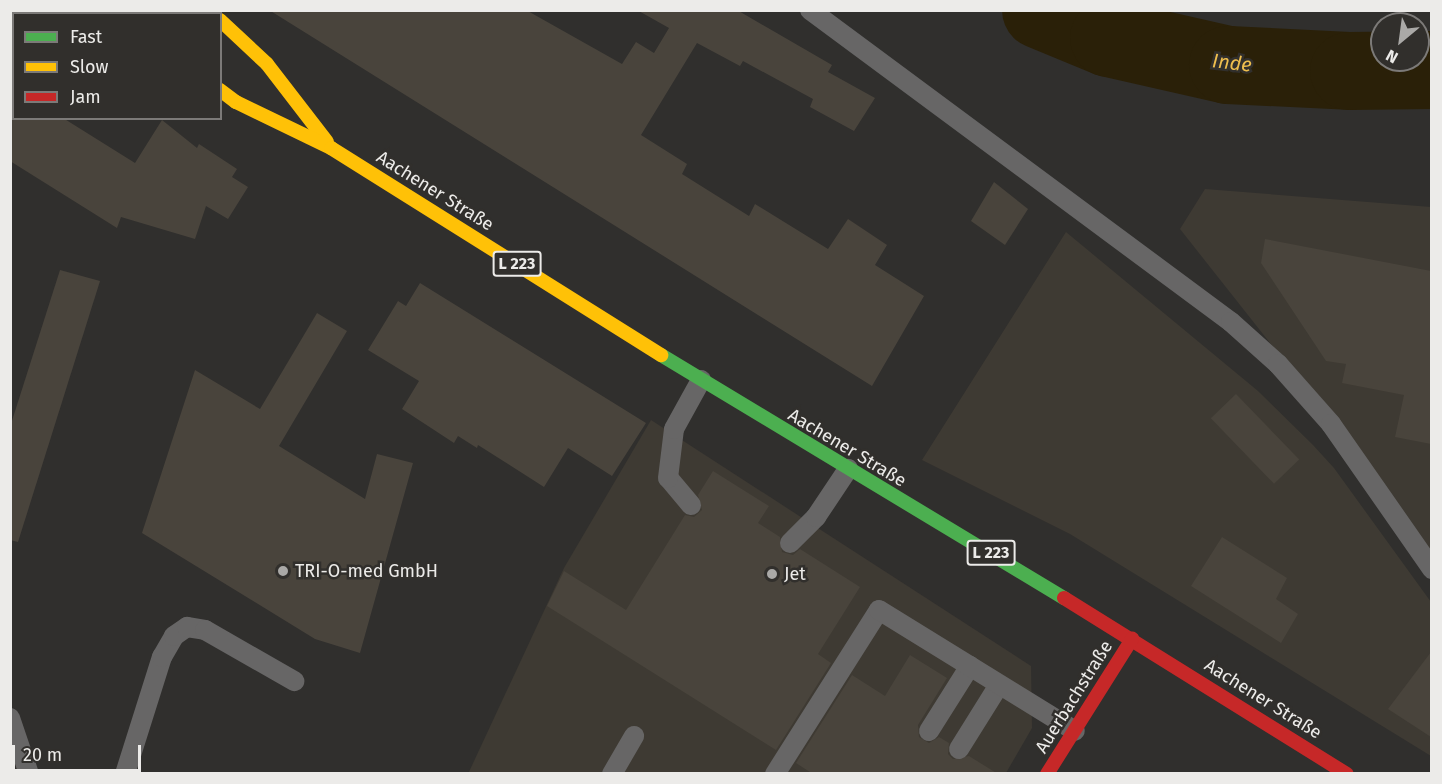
<!DOCTYPE html>
<meta charset="utf-8">
<style>
body{margin:0}
#map{position:relative;width:1442px;height:784px;overflow:hidden;background:#302f2d;font-family:"Fira Sans",sans-serif}
div>[style]{position:absolute}
.built>*{inset:0;background:#3e3a33}
.river>*{height:78px;margin:-39px;padding:0 39px;transform-origin:39px;border-radius:39px;background:#2a2008}
.building>*{inset:0;background:#49443c;transform-origin:0 0}
.lane>*{height:20px;margin:-10px;padding:0 10px;transform-origin:10px;border-radius:10px;background:#676666}
.fast>*{height:14px;margin:-7px;padding:0 7px;transform-origin:7px;border-radius:7px;background:#4caf50}
.slow>*{height:14px;margin:-7px;padding:0 7px;transform-origin:7px;border-radius:7px;background:#ffc107}
.jam>*{height:14px;margin:-7px;padding:0 7px;transform-origin:7px;border-radius:7px;background:#c62828}
.dots>*{width:16px;height:16px;translate:-50% -50%;box-sizing:border-box;border:3px solid #312f2c;border-radius:50%}
span{translate:-50% -50%;white-space:nowrap;text-align:center;line-height:1.15;-webkit-text-stroke:5px #312f2c;paint-order:stroke}
.shield-label span{padding:2px 4px;background:#312f2c;border:2px solid;border-radius:4px;-webkit-text-stroke-width:0}
.shield-label{font-size:16px;color:#ecebe9;font-weight:700}
.street-label{font-size:18px;color:#ecebe9}
.poi-label{font-size:18px;color:#ecebe9}
.left{translate:0 -50%;text-align:left}
.water-label{font-size:20px;color:#eebe4e;font-style:italic}
.frame{position:absolute;inset:0;border:12px solid #ecebe9;pointer-events:none}
.legend{position:absolute;left:12px;top:12px;width:210px;height:108px;box-sizing:border-box;background:#312f2c;border:2px solid #7c7a78;margin:0;padding:8px 10px;list-style:none;font-size:18px;color:#ecebe9}
.legend li{display:flex;align-items:center;gap:12px;height:30px}
.legend b{width:30px;border:2px solid #7c7a78}
.north{position:absolute;left:1370px;top:12px;width:60px;height:60px;box-sizing:border-box;background:#312f2c;border:2px solid #7c7a78;border-radius:50%;rotate:209deg;font-size:16px;font-weight:700;line-height:24px;text-align:center;color:#ecebe9}
.north::after{content:'';display:block;margin:auto;width:21px;height:27px;background:#aaa9a7;clip-path:polygon(50% 0,100% 100%,50% 72%,0 100%)}
.scale{position:absolute;left:12px;top:745px;width:129px;height:27px;box-sizing:border-box;border:3px solid #ecebe9;border-top:0;padding-left:8px;font-size:18px;line-height:21px;white-space:nowrap;color:#ecebe9;-webkit-text-stroke:4px #312f2c;paint-order:stroke}
</style>
<div id="map">
<div class="built">
<div style="clip-path:polygon(1205px 189px,1431px 207px,1431px 559px,1393px 499px,1180px 229px)"></div>
<div style="clip-path:polygon(1066px 232px,1258px 391px,1313px 445px,1334px 468px,1431px 602px,1431px 756px,1070px 534px,922px 460px)"></div>
<div style="clip-path:polygon(651px 420px,1031px 666px,1032px 728px,1006px 773px,468px 774px,564px 568px)"></div>
</div>
<div class="river">
<div style="left:1041px;top:10px;width:74px;rotate:22.4deg"></div>
<div style="left:1109px;top:38px;width:122px;rotate:12.8deg"></div>
<div style="left:1228px;top:65px;width:121px;rotate:2.8deg"></div>
<div style="left:1349px;top:71px;width:83px;rotate:-0.7deg"></div>
</div>
<div class="building">
<div style="clip-path:polygon(269px 10px,526px 10px,622px 64px,636px 42px,654px 53px,669px 28px,637px 10px,737px 10px,832px 65px,828px 72px,875px 98px,854px 131px,810px 107px,813px 99px,743px 61px,740px 66px,697px 43px,641px 135px,687px 164px,682px 174px,749px 216px,755px 204px,828px 249px,848px 219px,887px 245px,875px 265px,924px 296px,872px 386px)"></div>
<div style="clip-path:polygon(10px 118px,63px 118px,135px 163px,162px 120px,197px 148px,199px 144px,237px 169px,232px 177px,248px 187px,228px 219px,206px 206px,195px 239px,121px 217px,117px 228px,10px 161px)"></div>
<div style="clip-path:polygon(994px 182px,1028px 209px,1005px 245px,971px 221px)"></div>
<div style="clip-path:polygon(1265px 239px,1431px 271px,1431px 444px,1395px 437px,1404px 395px,1342px 383px,1346px 364px,1326px 361px,1261px 263px)"></div>
<div style="clip-path:polygon(60px 270px,100px 281px,18px 542px,10px 540px,10px 427px)"></div>
<div style="clip-path:polygon(420px 283px,646px 423px,612px 476px,568px 448px,544px 487px,478px 445px,477px 448px,458px 436px,454px 443px,402px 409px,419px 381px,368px 350px,398px 301px,406px 306px)"></div>
<div style="clip-path:polygon(317px 313px,347px 331px,279px 446px,365px 499px,377px 454px,413px 463px,360px 653px,315px 639px,142px 533px,195px 370px,260px 409px)"></div>
<div style="left:1236px;top:394px;width:91px;height:35px;rotate:46deg"></div>
<div style="clip-path:polygon(713px 471px,769px 506px,758px 523px,780px 537px,782px 552px,793px 555px,800px 549px,860px 587px,818px 654px,831px 663px,776px 750px,547px 606px,564px 571px,626px 610px,685px 515px,694px 517px,702px 510px,698px 495px)"></div>
<div style="clip-path:polygon(1222px 537px,1287px 578px,1276px 599px,1298px 614px,1281px 643px,1191px 586px)"></div>
<div style="clip-path:polygon(1431px 652px,1431px 737px,1388px 709px)"></div>
<div style="clip-path:polygon(910px 655px,947px 678px,918px 725px,919px 737px,929px 743px,939px 737px,949px 743px,948px 754px,953px 759px,969px 756px,998px 774px,813px 774px,796px 763px,852px 675px,885px 696px)"></div>
</div>
<div class="lane">
<div style="left:810px;top:10px;width:524px;rotate:36.54deg"></div>
<div style="left:1231px;top:322px;width:63px;rotate:41.8deg"></div>
<div style="left:1278px;top:364px;width:80px;rotate:48.5deg"></div>
<div style="left:1331px;top:424px;width:177px;rotate:55.1deg"></div>
<div style="left:691px;top:505px;width:35px;rotate:-130deg"></div>
<div style="left:668px;top:478px;width:49px;rotate:-83deg"></div>
<div style="left:674px;top:429px;width:56px;rotate:-61.1deg"></div>
<div style="left:790px;top:543px;width:37px;rotate:-45deg"></div>
<div style="left:816px;top:517px;width:58px;rotate:-56.3deg"></div>
<div style="left:10px;top:718px;width:59px;rotate:71.3deg"></div>
<div style="left:929px;top:731px;width:77px;rotate:-57.8deg"></div>
<div style="left:959px;top:749px;width:75px;rotate:-58deg"></div>
<div style="left:125px;top:774px;width:123px;rotate:-72.5deg"></div>
<div style="left:162px;top:657px;width:24px;rotate:-60deg"></div>
<div style="left:174px;top:636px;width:16px;rotate:-35deg"></div>
<div style="left:187px;top:627px;width:18px;rotate:9deg"></div>
<div style="left:205px;top:630px;width:103px;rotate:29.8deg"></div>
<div style="left:612px;top:774px;width:44px;rotate:-59.9deg"></div>
<div style="left:775px;top:774px;width:194px;rotate:-57.6deg"></div>
<div style="left:879px;top:610px;width:230px;rotate:31.7deg"></div>
</div>
<div class="fast">
<div style="left:128px;top:10px;width:5px;rotate:53deg"></div>
<div style="left:661px;top:355px;width:471px;rotate:31.1deg"></div>
</div>
<div class="slow">
<div style="left:220px;top:20px;width:64px;rotate:43.1deg"></div>
<div style="left:267px;top:64px;width:98px;rotate:52.4deg"></div>
<div style="left:220px;top:90px;width:20px;rotate:37deg"></div>
<div style="left:236px;top:102px;width:106px;rotate:25.8deg"></div>
<div style="left:331px;top:148px;width:390px;rotate:32.1deg"></div>
</div>
<div class="jam">
<div style="left:1064px;top:598px;width:333px;rotate:31.9deg"></div>
<div style="left:1047px;top:774px;width:160px;rotate:-57.8deg"></div>
</div>
<div class="dots">
<div style="left:283px;top:571px;background:#aaa9a7"></div>
<div style="left:772px;top:574px;background:#aaa9a7"></div>
</div>
<div class="shield-label">
<span style="left:517px;top:264px">L 223</span>
<span style="left:991px;top:553px">L 223</span>
</div>
<div class="street-label">
<span style="left:435px;top:191px;rotate:32deg">Aachener Straße</span>
<span style="left:847px;top:448px;rotate:31deg">Aachener Straße</span>
<span style="left:1074px;top:697px;rotate:-58deg">Auerbachstraße</span>
<span style="left:1263px;top:699px;rotate:32deg">Aachener Straße</span>
</div>
<div class="poi-label">
<span class="left" style="left:295px;top:571px">TRI-O-med GmbH</span>
<span class="left" style="left:784px;top:574px">Jet</span>
</div>
<div class="water-label">
<span style="left:1232px;top:63px;rotate:7deg">Inde</span>
</div>
<div class="frame"></div>
<ul class="legend">
<li><b style="height:8px;background:#4caf50"></b>Fast</li>
<li><b style="height:8px;background:#ffc107"></b>Slow</li>
<li><b style="height:8px;background:#c62828"></b>Jam</li>
</ul>
<div class="north">N</div>
<div class="scale">20 m</div>
</div>
